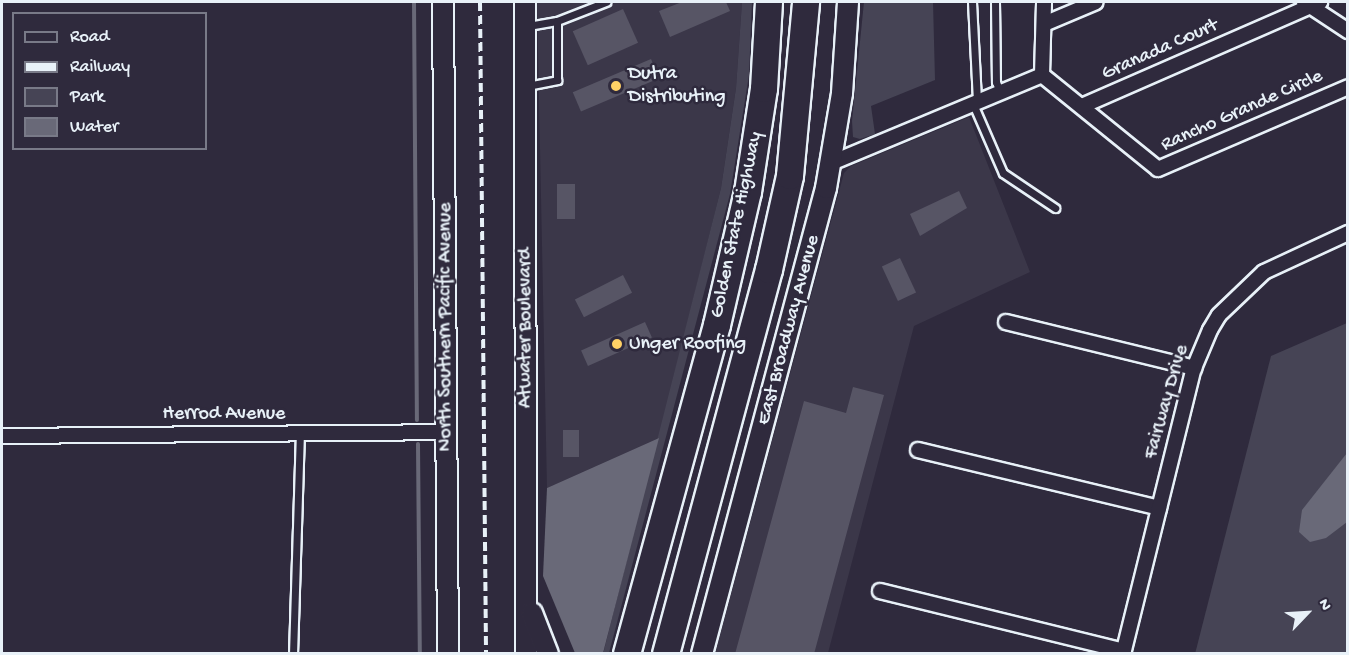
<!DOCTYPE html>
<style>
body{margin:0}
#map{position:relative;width:1349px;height:655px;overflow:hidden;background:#2f2a3d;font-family:"Gochi Hand",sans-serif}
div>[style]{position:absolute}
.built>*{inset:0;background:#3b3749}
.green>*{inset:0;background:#464455}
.water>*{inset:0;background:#696978}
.stream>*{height:4px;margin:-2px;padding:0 2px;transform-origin:2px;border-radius:2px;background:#696978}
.building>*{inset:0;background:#575565;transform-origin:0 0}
.roads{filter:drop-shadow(2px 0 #e8f1f8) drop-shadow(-2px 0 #e8f1f8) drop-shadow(0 2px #e8f1f8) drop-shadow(0 -2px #e8f1f8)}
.lane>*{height:7px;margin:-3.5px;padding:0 3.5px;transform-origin:3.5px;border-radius:3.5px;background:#2f2a3d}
.street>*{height:14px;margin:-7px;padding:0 7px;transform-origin:7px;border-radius:7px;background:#2f2a3d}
.secondary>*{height:20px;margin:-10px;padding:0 10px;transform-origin:10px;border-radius:10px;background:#2f2a3d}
.highway>*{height:26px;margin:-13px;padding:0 13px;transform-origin:13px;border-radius:13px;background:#2f2a3d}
.rail>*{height:4px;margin-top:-2px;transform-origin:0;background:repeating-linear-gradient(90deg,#e8f1f8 0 9px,transparent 0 13.5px)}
.dots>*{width:16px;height:16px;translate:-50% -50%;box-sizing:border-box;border:3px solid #2f2a3d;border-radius:50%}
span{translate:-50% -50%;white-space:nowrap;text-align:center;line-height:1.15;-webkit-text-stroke:5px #2f2a3d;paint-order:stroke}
.street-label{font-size:20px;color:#e8f1f8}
.poi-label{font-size:20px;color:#e8f1f8}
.left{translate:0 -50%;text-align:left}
.frame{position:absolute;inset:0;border:3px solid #e8f1f8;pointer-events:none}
.legend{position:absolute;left:12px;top:12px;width:195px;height:138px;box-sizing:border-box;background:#2f2a3d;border:2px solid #797a88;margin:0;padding:8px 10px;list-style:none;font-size:18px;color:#e8f1f8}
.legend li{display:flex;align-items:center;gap:12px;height:30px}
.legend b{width:30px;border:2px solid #797a88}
.north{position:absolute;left:1277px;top:583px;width:60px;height:60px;-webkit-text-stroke:4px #2f2a3d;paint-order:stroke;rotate:65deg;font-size:16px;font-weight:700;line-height:24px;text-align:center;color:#e8f1f8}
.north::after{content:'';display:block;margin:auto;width:21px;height:27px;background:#e8f1f8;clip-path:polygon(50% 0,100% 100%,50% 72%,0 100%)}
</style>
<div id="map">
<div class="built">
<div style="clip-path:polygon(537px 2px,742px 2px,736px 88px,721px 188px,659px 438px,547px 488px)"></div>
<div style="clip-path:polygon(969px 117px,1030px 272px,914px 326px,828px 653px,715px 654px,844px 173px,851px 166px)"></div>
</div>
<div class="green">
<div style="clip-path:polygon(742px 2px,752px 2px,749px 75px,730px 194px,609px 653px,603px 654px,721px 188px,736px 88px)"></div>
<div style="clip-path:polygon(864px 2px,933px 2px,935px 80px,871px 106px,875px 134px,860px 139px,853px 137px,852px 121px)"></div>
<div style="clip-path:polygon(1347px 323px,1347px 653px,1195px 654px,1271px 356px)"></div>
</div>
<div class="water">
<div style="clip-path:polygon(659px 438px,603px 653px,575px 653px,543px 576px,547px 488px)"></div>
<div style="clip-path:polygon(1347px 453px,1347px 522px,1326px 538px,1310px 542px,1299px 532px,1302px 510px)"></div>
</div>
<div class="stream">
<div style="left:414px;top:2px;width:418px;rotate:89.6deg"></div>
<div style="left:418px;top:444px;width:210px;rotate:89.5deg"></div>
</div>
<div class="building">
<div style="clip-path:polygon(682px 2px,726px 2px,730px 11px,670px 37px,659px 11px)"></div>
<div style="left:623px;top:9px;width:37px;height:55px;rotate:66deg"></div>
<div style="left:651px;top:59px;width:21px;height:85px;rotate:67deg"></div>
<div style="left:557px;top:184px;width:18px;height:35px"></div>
<div style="clip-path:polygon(959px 191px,967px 208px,920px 236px,910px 214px)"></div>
<div style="left:900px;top:258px;width:38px;height:20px;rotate:65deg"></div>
<div style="left:623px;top:275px;width:20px;height:54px;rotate:63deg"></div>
<div style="left:645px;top:322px;width:17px;height:70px;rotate:66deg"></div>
<div style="clip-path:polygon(853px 387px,884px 395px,814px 654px,735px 654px,804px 401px,846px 413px)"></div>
<div style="left:563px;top:430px;width:16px;height:27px"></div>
</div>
<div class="roads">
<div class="lane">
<div style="left:972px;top:2px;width:100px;rotate:87.1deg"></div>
<div style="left:995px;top:2px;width:80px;rotate:89.3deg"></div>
<div style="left:996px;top:82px;width:11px;rotate:68deg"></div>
<div style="left:528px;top:26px;width:29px;rotate:-10deg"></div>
<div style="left:557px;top:21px;width:53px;rotate:-21.2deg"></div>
<div style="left:527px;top:86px;width:31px;rotate:-11deg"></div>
<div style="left:557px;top:80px;width:59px;rotate:-90deg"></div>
<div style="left:973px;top:104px;width:75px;rotate:66.5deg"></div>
<div style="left:1003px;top:173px;width:63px;rotate:33.9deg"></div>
<div style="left:293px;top:654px;width:221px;rotate:-88.2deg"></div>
</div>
<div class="street">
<div style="left:1304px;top:2px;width:53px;rotate:33.4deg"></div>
<div style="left:1044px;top:24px;width:56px;rotate:-22.9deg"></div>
<div style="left:1042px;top:75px;width:149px;rotate:39deg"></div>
<div style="left:1158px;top:169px;width:207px;rotate:-23.3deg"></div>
<div style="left:1042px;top:75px;width:73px;rotate:-88.4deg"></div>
<div style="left:1082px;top:106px;width:260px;rotate:-23.6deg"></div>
<div style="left:831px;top:163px;width:229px;rotate:-22.6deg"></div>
<div style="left:1006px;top:322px;width:194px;rotate:13.7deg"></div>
<div style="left:2px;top:436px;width:444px;rotate:-0.5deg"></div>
<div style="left:918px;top:450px;width:248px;rotate:13.5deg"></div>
<div style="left:880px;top:591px;width:251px;rotate:13.8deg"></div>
<div style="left:1123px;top:654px;width:295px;rotate:-76.1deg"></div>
<div style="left:1194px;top:368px;width:41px;rotate:-67.2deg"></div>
<div style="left:1210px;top:330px;width:17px;rotate:-59deg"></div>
<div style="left:1219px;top:315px;width:62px;rotate:-43.7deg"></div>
<div style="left:1264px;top:272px;width:93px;rotate:-24.9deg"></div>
</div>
<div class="secondary">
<div style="left:443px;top:2px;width:652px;rotate:89.56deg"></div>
<div style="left:525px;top:2px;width:652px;rotate:89.91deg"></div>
<div style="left:532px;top:613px;width:44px;rotate:68.7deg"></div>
<div style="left:702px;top:654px;width:482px;rotate:-75.1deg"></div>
<div style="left:826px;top:188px;width:96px;rotate:-80.4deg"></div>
<div style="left:842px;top:93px;width:91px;rotate:-86.2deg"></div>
</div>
<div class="highway">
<div style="left:627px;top:654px;width:341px;rotate:-74.7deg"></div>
<div style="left:717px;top:325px;width:137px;rotate:-76.9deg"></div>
<div style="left:748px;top:192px;width:104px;rotate:-81.2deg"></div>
<div style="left:764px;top:89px;width:87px;rotate:-86.7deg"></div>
<div style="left:666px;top:654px;width:398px;rotate:-75deg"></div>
<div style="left:769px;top:270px;width:96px;rotate:-77.4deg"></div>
<div style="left:790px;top:176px;width:175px;rotate:-84.7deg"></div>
</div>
</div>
<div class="rail">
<div style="left:480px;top:2px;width:652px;rotate:89.47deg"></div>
</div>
<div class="dots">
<div style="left:616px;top:86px;background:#ffd166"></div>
<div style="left:617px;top:344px;background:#ffd166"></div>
</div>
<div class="street-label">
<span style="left:1160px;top:50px;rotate:-24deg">Granada Court</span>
<span style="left:1242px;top:111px;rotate:-24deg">Rancho Grande Circle</span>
<span style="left:737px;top:225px;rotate:-78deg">Golden State Highway</span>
<span style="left:446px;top:327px;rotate:-90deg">North Southern Pacific Avenue</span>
<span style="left:526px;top:328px;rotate:-90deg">Atwater Boulevard</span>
<span style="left:789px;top:330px;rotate:-75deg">East Broadway Avenue</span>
<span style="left:1167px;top:402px;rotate:-74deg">Fairway Drive</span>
<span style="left:224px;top:414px">Herrod Avenue</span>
</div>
<div class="poi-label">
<span class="left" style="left:628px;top:86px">Dutra<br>Distributing</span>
<span class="left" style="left:629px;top:344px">Unger Roofing</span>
</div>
<div class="frame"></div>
<ul class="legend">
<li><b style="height:8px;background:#2f2a3d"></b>Road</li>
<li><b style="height:8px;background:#e8f1f8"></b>Railway</li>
<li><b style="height:16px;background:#464455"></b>Park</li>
<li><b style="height:16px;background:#696978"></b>Water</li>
</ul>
<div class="north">N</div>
</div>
